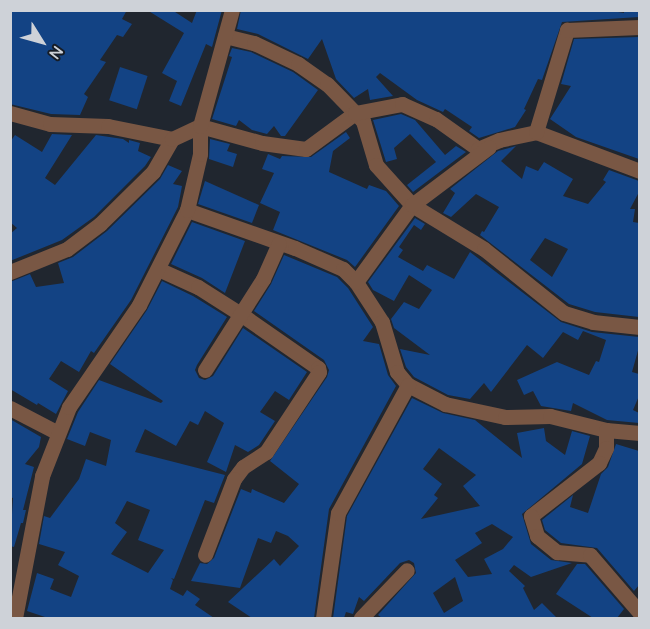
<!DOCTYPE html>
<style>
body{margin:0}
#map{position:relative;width:650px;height:629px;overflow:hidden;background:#20262f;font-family:Quicksand,sans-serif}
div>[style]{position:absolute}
.building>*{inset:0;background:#134384;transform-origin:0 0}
.minor>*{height:15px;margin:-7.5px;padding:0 7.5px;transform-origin:7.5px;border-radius:7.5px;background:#795744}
span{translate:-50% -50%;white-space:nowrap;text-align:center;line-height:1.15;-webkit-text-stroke:5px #161c25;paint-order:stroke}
.frame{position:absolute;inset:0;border:12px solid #ced2d8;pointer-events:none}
.north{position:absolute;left:12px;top:12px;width:60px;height:60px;-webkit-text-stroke:4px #161c25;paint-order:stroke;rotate:127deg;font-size:16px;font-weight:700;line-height:24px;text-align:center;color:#ced2d8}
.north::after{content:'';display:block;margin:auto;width:21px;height:27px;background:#ced2d8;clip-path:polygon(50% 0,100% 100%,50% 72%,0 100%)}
</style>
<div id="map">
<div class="building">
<div style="clip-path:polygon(10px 10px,127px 10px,122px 19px,132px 24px,123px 37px,117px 35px,100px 60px,106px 62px,84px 94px,88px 97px,80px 115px,51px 114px,10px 104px)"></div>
<div style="clip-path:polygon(147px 10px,172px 10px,192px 23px,197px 10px,222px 10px,212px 47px,206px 44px,181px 106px,169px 101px,177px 81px,162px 73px,184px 33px)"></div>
<div style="clip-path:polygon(241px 10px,606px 10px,624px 13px,624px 10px,639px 10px,639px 17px,562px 22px,542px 80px,538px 79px,524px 109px,526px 110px,515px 127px,479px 138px,469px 131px,472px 127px,445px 109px,443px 112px,417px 100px,380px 73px,376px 77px,393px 96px,370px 100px,368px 89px,354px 98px,336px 79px,322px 39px,308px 59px,258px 34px,237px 29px)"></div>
<div style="clip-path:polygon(639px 37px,639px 159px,576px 137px,550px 119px,571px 86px,561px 84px,574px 39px)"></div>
<div style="clip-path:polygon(232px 48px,251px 52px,293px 72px,318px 90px,285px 136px,281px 136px,274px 126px,267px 134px,252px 130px,239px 120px,236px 126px,212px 119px,232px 57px,229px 56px)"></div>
<div style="left:120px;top:67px;width:29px;height:35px;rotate:18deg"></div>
<div style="clip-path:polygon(401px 114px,415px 120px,445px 155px,456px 146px,466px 152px,413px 192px,407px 185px,436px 162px,410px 134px,394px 148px,397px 159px,386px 162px,373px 120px)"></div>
<div style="clip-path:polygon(346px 132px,350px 138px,333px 151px,329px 172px,367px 189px,369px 185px,386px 191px,399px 206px,355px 267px,347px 260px,273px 230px,280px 212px,260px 203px,274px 173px,262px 169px,268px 154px,280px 159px,282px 156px,311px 157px)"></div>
<div style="clip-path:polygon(52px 134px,72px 135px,45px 178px,55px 185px,96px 135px,123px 139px,129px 143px,129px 140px,140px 143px,138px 151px,151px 157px,145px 166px,94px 217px,62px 240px,10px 261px,10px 234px,17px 228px,10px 222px,10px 142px,15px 135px,42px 152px)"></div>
<div style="clip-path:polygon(210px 139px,230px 144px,227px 151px,237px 154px,233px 167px,209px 159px)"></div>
<div style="clip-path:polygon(evenodd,516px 146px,501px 161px,522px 179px,526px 166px,538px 171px,544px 162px,573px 179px,563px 196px,588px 204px,606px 182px,603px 180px,609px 170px,639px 181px,639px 192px,630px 209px,635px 209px,633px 222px,639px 223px,639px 317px,595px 312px,569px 304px,480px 235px,482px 231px,484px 232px,499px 207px,476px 194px,451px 217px,443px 213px,455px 193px,450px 189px,498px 151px,516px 146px,545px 238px,568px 249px,552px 277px,530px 260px,545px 238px)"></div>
<div style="clip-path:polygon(168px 165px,182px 171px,173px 184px,182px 186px,178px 207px,131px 300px,94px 353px,91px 351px,79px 372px,61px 361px,49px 379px,68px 391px,56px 414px,38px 403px,37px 405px,10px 389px,10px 282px,30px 274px,36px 287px,64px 283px,58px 263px,73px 257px,107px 231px,160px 179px)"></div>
<div style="clip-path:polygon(205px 181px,259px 205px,252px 223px,198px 204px)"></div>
<div style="clip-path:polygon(415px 218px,425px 224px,421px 230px,414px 225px,399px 247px,403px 250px,398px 257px,423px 271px,427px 265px,454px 279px,470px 252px,561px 322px,592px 332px,639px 337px,639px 347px,632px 372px,639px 374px,639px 396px,633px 410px,639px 413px,639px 423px,607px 420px,573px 403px,571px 411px,541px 406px,533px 391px,524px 395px,517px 380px,557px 362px,589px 375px,596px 361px,599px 362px,606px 340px,583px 331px,578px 340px,563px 332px,543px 358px,527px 345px,491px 392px,484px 383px,470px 399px,448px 395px,414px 377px,406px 367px,400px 349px,430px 355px,394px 328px,391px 319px,404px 302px,419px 309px,432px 290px,409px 275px,394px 301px,373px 290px,368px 282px)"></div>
<div style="clip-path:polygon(192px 222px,245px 241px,225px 293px,202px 278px,171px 264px)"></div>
<div style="clip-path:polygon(284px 255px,337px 277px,348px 288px,373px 327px,363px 341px,379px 344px,388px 375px,396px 386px,329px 509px,314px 618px,252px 618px,228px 602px,274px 559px,280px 566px,299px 546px,288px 536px,276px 531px,271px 543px,258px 538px,240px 588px,191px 581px,200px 563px,207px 564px,214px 558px,241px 489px,251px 493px,252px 489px,284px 503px,299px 484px,270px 461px,327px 377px,329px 370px,324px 360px,254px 311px,271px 284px)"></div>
<div style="clip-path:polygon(evenodd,162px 281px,193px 296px,227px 317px,197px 365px,195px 370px,199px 378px,205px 380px,213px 376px,243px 328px,307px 372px,289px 400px,275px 391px,260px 412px,275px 421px,259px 445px,248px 452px,235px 445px,226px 472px,207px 462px,224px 423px,205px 411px,198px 425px,190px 421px,176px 446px,145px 429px,135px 452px,225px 475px,214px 503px,205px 500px,174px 579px,171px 578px,173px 580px,170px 589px,183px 596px,187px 590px,200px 599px,195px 605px,214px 618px,48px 618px,27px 611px,37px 573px,54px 579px,50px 589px,71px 597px,79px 576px,58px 565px,65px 552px,39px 544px,44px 516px,50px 518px,79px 479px,86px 459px,106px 466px,111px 440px,90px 432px,85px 446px,67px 439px,78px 412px,99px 380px,161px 403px,163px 401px,110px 364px,147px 310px,162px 281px,127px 501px,150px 510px,138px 540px,164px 550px,148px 573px,111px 554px,127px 532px,115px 523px,127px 501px)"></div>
<div style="clip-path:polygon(evenodd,412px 398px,443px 413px,475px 420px,522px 458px,517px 433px,544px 428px,546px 441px,565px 455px,572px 431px,590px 436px,582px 464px,522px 514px,531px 544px,551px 560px,572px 563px,531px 577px,514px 565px,509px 571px,525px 586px,523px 588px,534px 610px,542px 603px,557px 618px,382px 618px,378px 615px,416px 573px,414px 563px,409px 560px,400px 563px,364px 601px,359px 597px,353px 614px,346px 612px,344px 618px,333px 618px,347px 516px,412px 398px,439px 448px,476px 475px,463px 486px,480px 506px,421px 519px,438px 498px,434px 495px,442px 484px,423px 469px,439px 448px,412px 398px,492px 524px,513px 537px,503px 549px,484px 559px,492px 574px,468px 577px,455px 560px,482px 543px,475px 533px,492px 524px,412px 398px,455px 577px,463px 601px,444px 613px,433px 593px,455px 577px)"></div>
<div style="clip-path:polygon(10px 419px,41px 437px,39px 447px,25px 464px,34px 467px,23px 510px,26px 510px,23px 523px,21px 523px,14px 547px,10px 546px,13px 498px,10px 497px)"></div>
<div style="clip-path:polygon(616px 444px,639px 451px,639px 585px,634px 591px,597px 548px,561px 543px,545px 530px,542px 520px,573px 495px,570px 507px,588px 513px,601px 474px,608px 467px)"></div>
<div style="clip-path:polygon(577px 564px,585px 564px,624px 609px,617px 618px,593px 618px,556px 594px)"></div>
</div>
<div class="minor">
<div style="left:225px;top:36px;width:30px;rotate:14deg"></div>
<div style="left:254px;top:43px;width:49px;rotate:25.5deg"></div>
<div style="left:298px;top:64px;width:35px;rotate:35deg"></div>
<div style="left:327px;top:84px;width:52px;rotate:45.8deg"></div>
<div style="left:363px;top:121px;width:46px;rotate:73.5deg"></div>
<div style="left:376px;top:165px;width:54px;rotate:48deg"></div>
<div style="left:412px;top:205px;width:84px;rotate:31.4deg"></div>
<div style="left:484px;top:249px;width:102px;rotate:38.7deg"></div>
<div style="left:564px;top:313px;width:30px;rotate:17deg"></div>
<div style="left:593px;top:322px;width:47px;rotate:6.1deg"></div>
<div style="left:10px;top:113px;width:41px;rotate:15.4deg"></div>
<div style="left:50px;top:124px;width:58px;rotate:2deg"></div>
<div style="left:108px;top:126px;width:65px;rotate:11.5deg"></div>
<div style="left:536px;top:132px;width:111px;rotate:20.6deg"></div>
<div style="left:187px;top:210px;width:114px;rotate:19.4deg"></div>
<div style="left:295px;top:248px;width:52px;rotate:23.6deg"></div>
<div style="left:343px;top:269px;width:18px;rotate:45deg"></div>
<div style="left:356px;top:282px;width:48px;rotate:57deg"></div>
<div style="left:382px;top:322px;width:52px;rotate:73.3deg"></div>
<div style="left:397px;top:372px;width:17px;rotate:50deg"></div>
<div style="left:408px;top:385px;width:42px;rotate:27.2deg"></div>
<div style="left:445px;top:404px;width:61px;rotate:12.2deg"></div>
<div style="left:505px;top:417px;width:45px;rotate:-1.3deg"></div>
<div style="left:550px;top:416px;width:58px;rotate:14deg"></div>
<div style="left:606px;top:430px;width:34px;rotate:5deg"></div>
<div style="left:158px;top:269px;width:44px;rotate:24.2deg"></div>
<div style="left:198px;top:287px;width:52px;rotate:32.5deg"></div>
<div style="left:242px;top:315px;width:93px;rotate:34.9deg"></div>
<div style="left:318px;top:368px;width:4px;rotate:76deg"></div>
<div style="left:319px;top:372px;width:96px;rotate:123.5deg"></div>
<div style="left:266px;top:452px;width:27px;rotate:147deg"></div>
<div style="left:243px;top:467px;width:15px;rotate:127deg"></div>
<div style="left:234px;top:479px;width:81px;rotate:110.9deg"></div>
<div style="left:10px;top:272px;width:61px;rotate:-22deg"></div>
<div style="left:67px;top:249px;width:41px;rotate:-37.1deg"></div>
<div style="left:100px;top:224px;width:74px;rotate:-44.5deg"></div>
<div style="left:153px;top:172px;width:38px;rotate:-60deg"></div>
<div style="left:172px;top:139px;width:31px;rotate:-25deg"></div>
<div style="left:200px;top:126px;width:64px;rotate:15.3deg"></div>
<div style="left:262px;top:143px;width:44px;rotate:7.8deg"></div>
<div style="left:306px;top:149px;width:61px;rotate:-36.3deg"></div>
<div style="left:355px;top:113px;width:48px;rotate:-10.8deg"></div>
<div style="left:402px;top:104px;width:37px;rotate:24deg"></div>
<div style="left:436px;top:119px;width:52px;rotate:35.5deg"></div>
<div style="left:478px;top:149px;width:23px;rotate:-23deg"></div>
<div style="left:499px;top:140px;width:38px;rotate:-12deg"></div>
<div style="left:536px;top:132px;width:107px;rotate:-73.1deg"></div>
<div style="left:567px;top:30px;width:73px;rotate:-2.4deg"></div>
<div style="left:356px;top:282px;width:95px;rotate:-54deg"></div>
<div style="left:412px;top:205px;width:96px;rotate:-37deg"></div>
<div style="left:205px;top:370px;width:108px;rotate:-57.5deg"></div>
<div style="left:263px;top:279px;width:39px;rotate:-66deg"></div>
<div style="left:10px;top:408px;width:54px;rotate:27.5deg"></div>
<div style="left:606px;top:430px;width:18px;rotate:90deg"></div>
<div style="left:606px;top:448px;width:17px;rotate:115deg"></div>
<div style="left:599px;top:463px;width:86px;rotate:142.1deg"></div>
<div style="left:531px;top:516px;width:21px;rotate:73deg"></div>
<div style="left:537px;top:536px;width:26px;rotate:39deg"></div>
<div style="left:557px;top:552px;width:33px;rotate:5deg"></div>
<div style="left:590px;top:555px;width:77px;rotate:49.2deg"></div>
<div style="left:15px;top:618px;width:145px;rotate:-79.2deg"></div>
<div style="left:42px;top:476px;width:74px;rotate:-68.6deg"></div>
<div style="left:69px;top:407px;width:124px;rotate:-55.5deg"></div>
<div style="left:139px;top:305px;width:106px;rotate:-63.2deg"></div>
<div style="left:187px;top:210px;width:57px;rotate:-76.9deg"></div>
<div style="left:200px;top:154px;width:28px;rotate:-90deg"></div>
<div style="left:200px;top:126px;width:120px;rotate:-74.6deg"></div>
<div style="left:323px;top:618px;width:106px;rotate:-81.9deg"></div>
<div style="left:338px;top:513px;width:146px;rotate:-61.3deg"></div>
<div style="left:361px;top:618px;width:66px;rotate:-46.2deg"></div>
</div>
<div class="frame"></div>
<div class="north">N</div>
</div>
